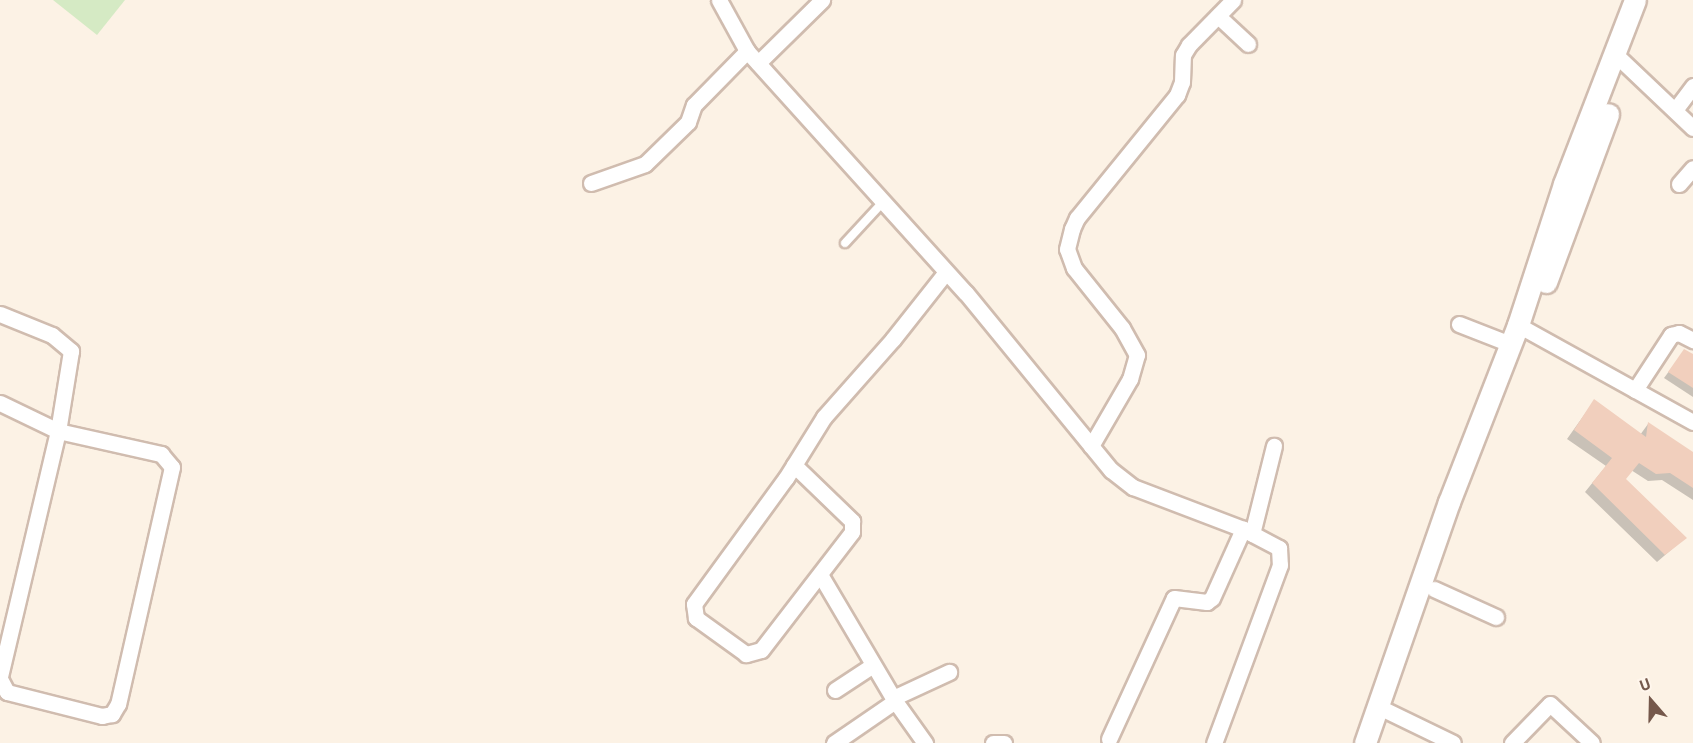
<!DOCTYPE html>
<style>
body{margin:0}
#map{position:relative;width:1693px;height:743px;overflow:hidden;background:#fcf2e5;font-family:"Titillium Web",sans-serif}
div>[style]{position:absolute}
.green>*{inset:0;background:#d5eac4}
.shadow>*{inset:0;background:#0003}
.building>*{inset:0;background:#f1cfbd}
.roads{filter:drop-shadow(2px 0 #d0bcaf) drop-shadow(-2px 0 #d0bcaf) drop-shadow(0 2px #d0bcaf) drop-shadow(0 -2px #d0bcaf)}
.service>*{height:8px;margin:-4px;padding:0 4px;transform-origin:4px;border-radius:4px;background:#fff}
.minor>*{height:15px;margin:-7.5px;padding:0 7.5px;transform-origin:7.5px;border-radius:7.5px;background:#fff}
.secondary>*{height:21px;margin:-10.5px;padding:0 10.5px;transform-origin:10.5px;border-radius:10.5px;background:#fff}
span{translate:-50% -50%;white-space:nowrap;text-align:center;line-height:1.15;-webkit-text-stroke:4.5px #fff6ec;paint-order:stroke}
.north{position:absolute;left:1621px;top:671px;width:60px;height:60px;-webkit-text-stroke:4px #fff6ec;paint-order:stroke;rotate:340deg;font-size:16px;font-weight:700;line-height:24px;text-align:center;color:#75584b}
.north::after{content:'';display:block;margin:auto;width:21px;height:27px;background:#75584b;clip-path:polygon(50% 0,100% 100%,50% 72%,0 100%)}
</style>
<div id="map">
<div class="green">
<div style="clip-path:polygon(53px 0,125px 0,97px 35px)"></div>
</div>
<div class="shadow">
<div style="clip-path:polygon(1684px 351px,1693px 356px,1693px 397px,1664px 378px)"></div>
<div style="clip-path:polygon(1594px 401px,1640px 435px,1648px 424px,1693px 454px,1693px 500px,1662px 480px,1648px 481px,1631px 470px,1624px 479px,1685px 538px,1657px 562px,1585px 492px,1606px 466px,1567px 439px)"></div>
</div>
<div class="building">
<div style="clip-path:polygon(1684px 349px,1693px 354px,1693px 388px,1668px 372px)"></div>
<div style="clip-path:polygon(1594px 399px,1646px 437px,1648px 422px,1693px 452px,1693px 488px,1670px 473px,1656px 474px,1639px 463px,1626px 479px,1687px 538px,1665px 555px,1592px 483px,1612px 458px,1574px 430px)"></div>
</div>
<div class="roads">
<div class="service">
<div style="left:845px;top:243px;width:56px;rotate:-47.2deg"></div>
</div>
<div class="minor">
<div style="left:719px;top:0;width:58px;rotate:61.2deg"></div>
<div style="left:747px;top:51px;width:326px;rotate:47.9deg"></div>
<div style="left:966px;top:293px;width:229px;rotate:50.7deg"></div>
<div style="left:1111px;top:470px;width:28px;rotate:38deg"></div>
<div style="left:1133px;top:487px;width:118px;rotate:20.9deg"></div>
<div style="left:1243px;top:529px;width:41px;rotate:27.8deg"></div>
<div style="left:1279px;top:548px;width:17px;rotate:87deg"></div>
<div style="left:1280px;top:565px;width:190px;rotate:110.3deg"></div>
<div style="left:1218px;top:16px;width:41px;rotate:43deg"></div>
<div style="left:1616px;top:55px;width:106px;rotate:43.5deg"></div>
<div style="left:758px;top:63px;width:90px;rotate:-44.5deg"></div>
<div style="left:1675px;top:110px;width:30px;rotate:-53deg"></div>
<div style="left:591px;top:183px;width:57px;rotate:-19.4deg"></div>
<div style="left:645px;top:164px;width:60px;rotate:-44.3deg"></div>
<div style="left:688px;top:122px;width:18px;rotate:-71deg"></div>
<div style="left:694px;top:105px;width:76px;rotate:-45.5deg"></div>
<div style="left:1679px;top:184px;width:21px;rotate:-49deg"></div>
<div style="left:0;top:314px;width:56px;rotate:22deg"></div>
<div style="left:52px;top:335px;width:25px;rotate:40deg"></div>
<div style="left:71px;top:351px;width:81px;rotate:99.2deg"></div>
<div style="left:58px;top:431px;width:252px;rotate:103.3deg"></div>
<div style="left:1459px;top:324px;width:55px;rotate:21.4deg"></div>
<div style="left:1518px;top:325px;width:200px;rotate:29deg"></div>
<div style="left:1635px;top:390px;width:66px;rotate:-56.8deg"></div>
<div style="left:1671px;top:335px;width:8px;rotate:-14deg"></div>
<div style="left:1679px;top:333px;width:16px;rotate:27deg"></div>
<div style="left:0;top:403px;width:64px;rotate:25.8deg"></div>
<div style="left:58px;top:431px;width:106px;rotate:12.6deg"></div>
<div style="left:161px;top:454px;width:17px;rotate:50deg"></div>
<div style="left:172px;top:467px;width:243px;rotate:102.8deg"></div>
<div style="left:118px;top:704px;width:12px;rotate:121deg"></div>
<div style="left:112px;top:714px;width:10px;rotate:169deg"></div>
<div style="left:102px;top:716px;width:98px;rotate:-165.8deg"></div>
<div style="left:7px;top:692px;width:15px;rotate:-118deg"></div>
<div style="left:1091px;top:446px;width:78px;rotate:-59.8deg"></div>
<div style="left:1130px;top:379px;width:25px;rotate:-74deg"></div>
<div style="left:1137px;top:355px;width:31px;rotate:-119deg"></div>
<div style="left:1122px;top:328px;width:77px;rotate:-128.7deg"></div>
<div style="left:1074px;top:268px;width:20px;rotate:-110deg"></div>
<div style="left:1067px;top:249px;width:21px;rotate:-76deg"></div>
<div style="left:1072px;top:229px;width:12px;rotate:-66deg"></div>
<div style="left:1077px;top:218px;width:159px;rotate:-50.9deg"></div>
<div style="left:1177px;top:95px;width:14px;rotate:-69deg"></div>
<div style="left:1182px;top:82px;width:27px;rotate:-88deg"></div>
<div style="left:1183px;top:55px;width:12px;rotate:-59deg"></div>
<div style="left:1189px;top:45px;width:63px;rotate:-45.6deg"></div>
<div style="left:794px;top:465px;width:81px;rotate:44deg"></div>
<div style="left:852px;top:521px;width:11px;rotate:90deg"></div>
<div style="left:852px;top:532px;width:149px;rotate:127.6deg"></div>
<div style="left:761px;top:650px;width:16px;rotate:165deg"></div>
<div style="left:746px;top:654px;width:62px;rotate:-144.2deg"></div>
<div style="left:696px;top:618px;width:14px;rotate:-98deg"></div>
<div style="left:694px;top:604px;width:156px;rotate:-53.9deg"></div>
<div style="left:786px;top:478px;width:72px;rotate:-58.1deg"></div>
<div style="left:824px;top:417px;width:104px;rotate:-48.5deg"></div>
<div style="left:893px;top:339px;width:85px;rotate:-51.7deg"></div>
<div style="left:1252px;top:534px;width:91px;rotate:-76deg"></div>
<div style="left:821px;top:576px;width:145px;rotate:59.4deg"></div>
<div style="left:895px;top:701px;width:52px;rotate:54.5deg"></div>
<div style="left:1434px;top:589px;width:68px;rotate:24.3deg"></div>
<div style="left:835px;top:690px;width:45px;rotate:-33.3deg"></div>
<div style="left:893px;top:698px;width:62px;rotate:-24.9deg"></div>
<div style="left:1379px;top:707px;width:82px;rotate:25.9deg"></div>
<div style="left:1109px;top:739px;width:155px;rotate:-65.3deg"></div>
<div style="left:1174px;top:598px;width:33px;rotate:7deg"></div>
<div style="left:1207px;top:602px;width:6px;rotate:-39deg"></div>
<div style="left:1212px;top:598px;width:76px;rotate:-65.8deg"></div>
<div style="left:834px;top:743px;width:74px;rotate:-34.5deg"></div>
<div style="left:993px;top:743px;width:11px"></div>
<div style="left:1512px;top:743px;width:54px;rotate:-45.7deg"></div>
<div style="left:1550px;top:704px;width:57px;rotate:42.9deg"></div>
</div>
<div class="secondary">
<div style="left:1546px;top:282px;width:179px;rotate:-69.7deg"></div>
<div style="left:1365px;top:743px;width:255px;rotate:-70.8deg"></div>
<div style="left:1449px;top:502px;width:190px;rotate:-68.7deg"></div>
<div style="left:1518px;top:325px;width:148px;rotate:-71.9deg"></div>
<div style="left:1564px;top:184px;width:197px;rotate:-68.9deg"></div>
</div>
</div>
<div class="north">U</div>
</div>
